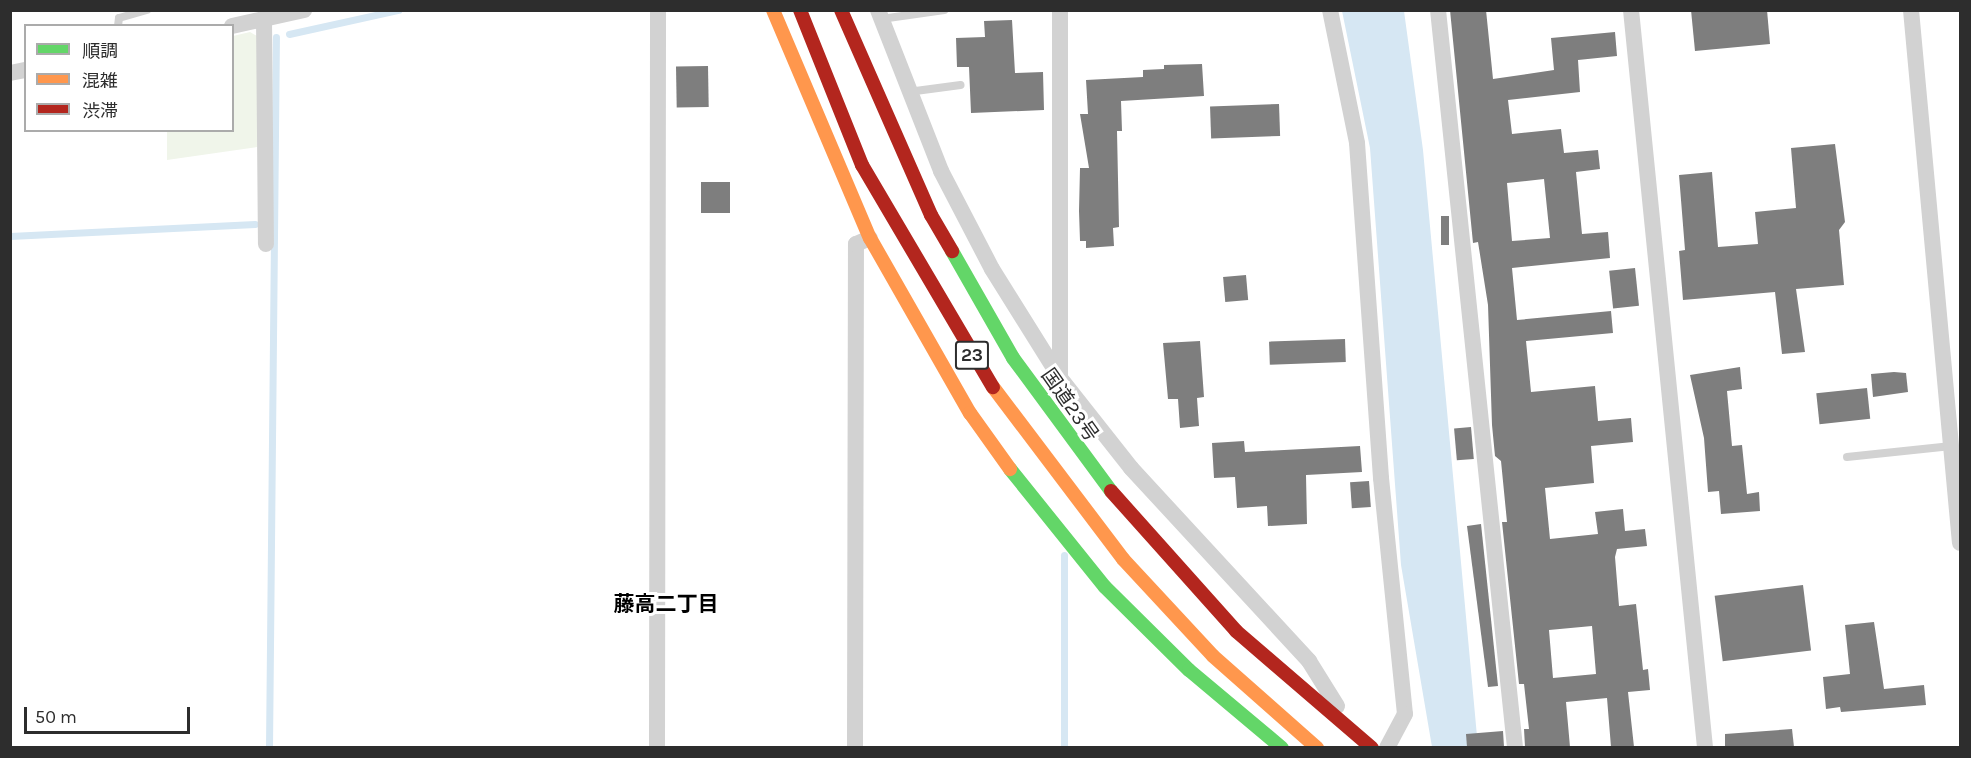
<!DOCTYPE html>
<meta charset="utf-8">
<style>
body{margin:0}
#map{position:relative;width:1971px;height:758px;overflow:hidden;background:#fff;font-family:Karla,"Noto Sans JP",sans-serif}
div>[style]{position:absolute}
.green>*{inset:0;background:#f0f5ea}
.water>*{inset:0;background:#d6e7f3}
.stream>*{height:7px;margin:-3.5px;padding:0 3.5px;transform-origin:3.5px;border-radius:3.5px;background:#d6e7f3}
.building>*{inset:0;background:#7e7e7e;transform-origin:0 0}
.lane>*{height:8px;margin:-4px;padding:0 4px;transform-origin:4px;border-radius:4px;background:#d2d2d2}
.street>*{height:16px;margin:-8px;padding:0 8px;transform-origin:8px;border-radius:8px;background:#d2d2d2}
.fast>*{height:14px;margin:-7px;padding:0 7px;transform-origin:7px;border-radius:7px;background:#63d668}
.slow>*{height:14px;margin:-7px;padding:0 7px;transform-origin:7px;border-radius:7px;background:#ff974d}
.jam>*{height:14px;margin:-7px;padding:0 7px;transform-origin:7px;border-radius:7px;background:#b3261e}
span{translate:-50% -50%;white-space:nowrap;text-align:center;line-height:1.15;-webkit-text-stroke:6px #fff;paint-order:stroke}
.shield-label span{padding:2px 4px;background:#fff;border:2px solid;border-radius:4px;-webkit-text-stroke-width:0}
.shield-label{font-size:18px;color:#2d2d2d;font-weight:700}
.street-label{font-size:20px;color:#2d2d2d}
.neighbourhood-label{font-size:21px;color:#000;font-weight:700}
.frame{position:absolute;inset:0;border:12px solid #2d2d2d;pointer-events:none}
.legend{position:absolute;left:24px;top:24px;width:210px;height:108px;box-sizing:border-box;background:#fff;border:2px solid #ababab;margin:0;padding:8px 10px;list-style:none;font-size:18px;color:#2d2d2d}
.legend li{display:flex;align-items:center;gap:12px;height:30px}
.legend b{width:30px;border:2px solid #ababab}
.scale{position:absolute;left:24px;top:707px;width:166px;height:27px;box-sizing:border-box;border:3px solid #2d2d2d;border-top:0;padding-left:8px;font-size:18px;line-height:21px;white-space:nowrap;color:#2d2d2d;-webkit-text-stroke:4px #fff;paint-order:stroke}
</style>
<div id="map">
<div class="green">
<div style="clip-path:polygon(250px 32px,257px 36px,257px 147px,167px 160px,167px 131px,232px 130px,233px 36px)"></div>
</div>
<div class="water">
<div style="clip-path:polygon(1342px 11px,1404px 11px,1423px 150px,1478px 747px,1432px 747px,1401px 565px,1370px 148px)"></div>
</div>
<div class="stream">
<div style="left:289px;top:34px;width:112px;rotate:-12.4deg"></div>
<div style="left:10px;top:236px;width:245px;rotate:-2.8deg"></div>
<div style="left:269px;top:748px;width:711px;rotate:-89.44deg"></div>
<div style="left:1064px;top:748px;width:193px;rotate:-90deg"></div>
</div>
<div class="building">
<div style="clip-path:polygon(evenodd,1450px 10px,1486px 10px,1493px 79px,1554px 70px,1551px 38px,1615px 32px,1617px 56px,1578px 60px,1580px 92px,1508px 100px,1512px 134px,1561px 129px,1564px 153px,1598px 150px,1600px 169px,1576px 172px,1582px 234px,1608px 232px,1610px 258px,1512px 268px,1517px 320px,1611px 311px,1613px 333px,1526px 341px,1531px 392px,1595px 386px,1598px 421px,1631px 418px,1633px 442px,1591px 446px,1594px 483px,1545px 488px,1550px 539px,1598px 534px,1595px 512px,1623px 509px,1625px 531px,1645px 529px,1647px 546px,1617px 549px,1615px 557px,1619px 606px,1636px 604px,1643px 670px,1648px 669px,1650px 690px,1628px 692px,1634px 747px,1611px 747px,1607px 698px,1566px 702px,1570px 747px,1525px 747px,1524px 729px,1529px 729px,1524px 684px,1519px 684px,1502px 522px,1507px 522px,1501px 461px,1495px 456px,1492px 425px,1488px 305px,1478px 242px,1473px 243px,1450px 10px,1544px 179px,1550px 238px,1512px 241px,1507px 183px,1544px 179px,1450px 10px,1592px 626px,1596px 674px,1553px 678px,1549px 630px,1592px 626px)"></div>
<div style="clip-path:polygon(1691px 10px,1767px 10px,1770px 44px,1695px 51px)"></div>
<div style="clip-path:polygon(1012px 20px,1015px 73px,1043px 72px,1044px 110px,971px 113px,969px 67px,957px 67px,956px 38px,985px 37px,984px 21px)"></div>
<div style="clip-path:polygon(1202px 64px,1204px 96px,1121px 101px,1122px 131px,1117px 131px,1119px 227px,1113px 228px,1114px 246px,1086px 248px,1086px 241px,1080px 241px,1079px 211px,1080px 168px,1089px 168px,1080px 114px,1088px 114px,1086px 80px,1143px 77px,1143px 70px,1164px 69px,1164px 65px)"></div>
<div style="left:708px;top:66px;width:41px;height:32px;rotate:89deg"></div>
<div style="left:1279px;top:104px;width:32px;height:69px;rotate:88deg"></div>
<div style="clip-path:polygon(1835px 144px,1845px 222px,1839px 230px,1844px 285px,1796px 289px,1805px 352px,1782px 354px,1775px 292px,1683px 300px,1679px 251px,1685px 250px,1679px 175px,1712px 172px,1718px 247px,1758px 244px,1755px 212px,1796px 208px,1791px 148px)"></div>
<div style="left:730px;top:182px;width:31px;height:29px;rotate:90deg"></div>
<div style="left:1441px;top:216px;width:8px;height:29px"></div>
<div style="left:1635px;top:268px;width:38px;height:26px;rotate:84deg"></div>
<div style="left:1246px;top:275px;width:25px;height:23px;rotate:85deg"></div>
<div style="left:1345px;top:339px;width:23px;height:76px;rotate:88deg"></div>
<div style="clip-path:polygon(1200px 341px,1204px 397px,1197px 398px,1199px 426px,1180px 428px,1178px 399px,1168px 399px,1163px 343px)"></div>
<div style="clip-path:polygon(1740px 367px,1742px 389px,1727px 391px,1732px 446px,1742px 445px,1747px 494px,1759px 492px,1760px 511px,1721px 514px,1719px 491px,1708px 492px,1704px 438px,1690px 375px)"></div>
<div style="clip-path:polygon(1894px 372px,1906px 373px,1908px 392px,1873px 397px,1871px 374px)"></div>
<div style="left:1867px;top:388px;width:31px;height:51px;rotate:84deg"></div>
<div style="left:1471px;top:427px;width:32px;height:17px;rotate:85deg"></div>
<div style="clip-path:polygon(1244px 441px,1245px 452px,1360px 446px,1362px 472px,1306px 475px,1307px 524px,1268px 526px,1267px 506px,1237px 508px,1235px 477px,1214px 478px,1212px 443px)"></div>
<div style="left:1369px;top:481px;width:26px;height:19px;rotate:86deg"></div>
<div style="clip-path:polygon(1481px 524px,1498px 686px,1488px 687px,1467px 526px)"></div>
<div style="left:1803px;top:585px;width:66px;height:89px;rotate:83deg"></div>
<div style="clip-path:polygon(1874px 622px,1884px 689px,1924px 685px,1926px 705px,1841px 712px,1840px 707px,1826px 709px,1823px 677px,1850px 674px,1845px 625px)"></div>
<div style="clip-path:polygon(1792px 729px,1794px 747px,1725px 747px,1725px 734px)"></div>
<div style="clip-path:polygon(1503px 731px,1504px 747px,1467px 747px,1466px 734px)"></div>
</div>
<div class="lane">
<div style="left:881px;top:19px;width:64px;rotate:-8.1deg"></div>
<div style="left:118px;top:26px;width:8px;rotate:-83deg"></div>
<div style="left:119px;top:18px;width:29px;rotate:-16deg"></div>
<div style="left:908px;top:92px;width:53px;rotate:-7.5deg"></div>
<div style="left:1847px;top:457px;width:105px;rotate:-6deg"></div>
</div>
<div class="street">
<div style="left:878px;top:10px;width:173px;rotate:68.6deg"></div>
<div style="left:941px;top:171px;width:110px;rotate:62.5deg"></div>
<div style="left:992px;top:269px;width:128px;rotate:58deg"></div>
<div style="left:1060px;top:378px;width:115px;rotate:51.7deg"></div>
<div style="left:1131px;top:468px;width:263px;rotate:47.3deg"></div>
<div style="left:1309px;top:661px;width:53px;rotate:58.1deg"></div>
<div style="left:1330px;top:10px;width:136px;rotate:78.5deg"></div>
<div style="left:1357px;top:143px;width:336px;rotate:85.9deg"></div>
<div style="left:1381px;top:478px;width:237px;rotate:84.2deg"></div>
<div style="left:1405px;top:714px;width:38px;rotate:118deg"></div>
<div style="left:1438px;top:10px;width:742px;rotate:84.04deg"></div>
<div style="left:1631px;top:10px;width:742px;rotate:84.27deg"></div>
<div style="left:1911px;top:10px;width:535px;rotate:84.75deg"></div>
<div style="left:264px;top:19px;width:225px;rotate:89.5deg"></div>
<div style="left:232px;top:26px;width:74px;rotate:-12.5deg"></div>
<div style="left:10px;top:73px;width:16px;rotate:-11deg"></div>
<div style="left:1060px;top:378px;width:368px;rotate:-90deg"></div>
<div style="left:657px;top:748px;width:738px;rotate:-89.92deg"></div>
<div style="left:855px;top:748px;width:504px;rotate:-89.89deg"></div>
<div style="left:856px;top:244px;width:15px;rotate:-23deg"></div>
</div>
<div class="fast">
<div style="left:952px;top:251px;width:123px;rotate:60.3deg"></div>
<div style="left:1013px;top:358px;width:165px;rotate:53.6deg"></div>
<div style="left:1010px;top:469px;width:151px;rotate:51.2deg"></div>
<div style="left:1105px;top:587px;width:118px;rotate:44.7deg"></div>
<div style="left:1189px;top:670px;width:121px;rotate:40deg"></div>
</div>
<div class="slow">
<div style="left:773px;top:10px;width:248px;rotate:67deg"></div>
<div style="left:870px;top:238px;width:202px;rotate:60.3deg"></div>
<div style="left:970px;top:413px;width:69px;rotate:54.5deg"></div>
<div style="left:993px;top:387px;width:216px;rotate:52.9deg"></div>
<div style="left:1123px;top:559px;width:132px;rotate:47.1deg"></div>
<div style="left:1213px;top:656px;width:139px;rotate:41.5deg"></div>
</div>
<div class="jam">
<div style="left:800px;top:10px;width:167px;rotate:68.2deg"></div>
<div style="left:862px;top:165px;width:258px;rotate:59.5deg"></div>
<div style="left:841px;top:10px;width:224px;rotate:66.3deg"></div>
<div style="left:931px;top:215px;width:42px;rotate:59.7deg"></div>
<div style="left:1111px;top:491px;width:188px;rotate:48.2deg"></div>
<div style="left:1236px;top:631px;width:179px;rotate:40.7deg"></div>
</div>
<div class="shield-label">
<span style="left:972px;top:355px">23</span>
</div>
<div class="street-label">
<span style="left:1070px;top:405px;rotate:55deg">国道23号</span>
</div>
<div class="neighbourhood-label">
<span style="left:666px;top:604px">藤高二丁目</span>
</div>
<div class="frame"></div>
<ul class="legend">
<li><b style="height:8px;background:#63d668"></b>順調</li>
<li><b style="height:8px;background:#ff974d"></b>混雑</li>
<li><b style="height:8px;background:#b3261e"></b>渋滞</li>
</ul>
<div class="scale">50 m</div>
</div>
